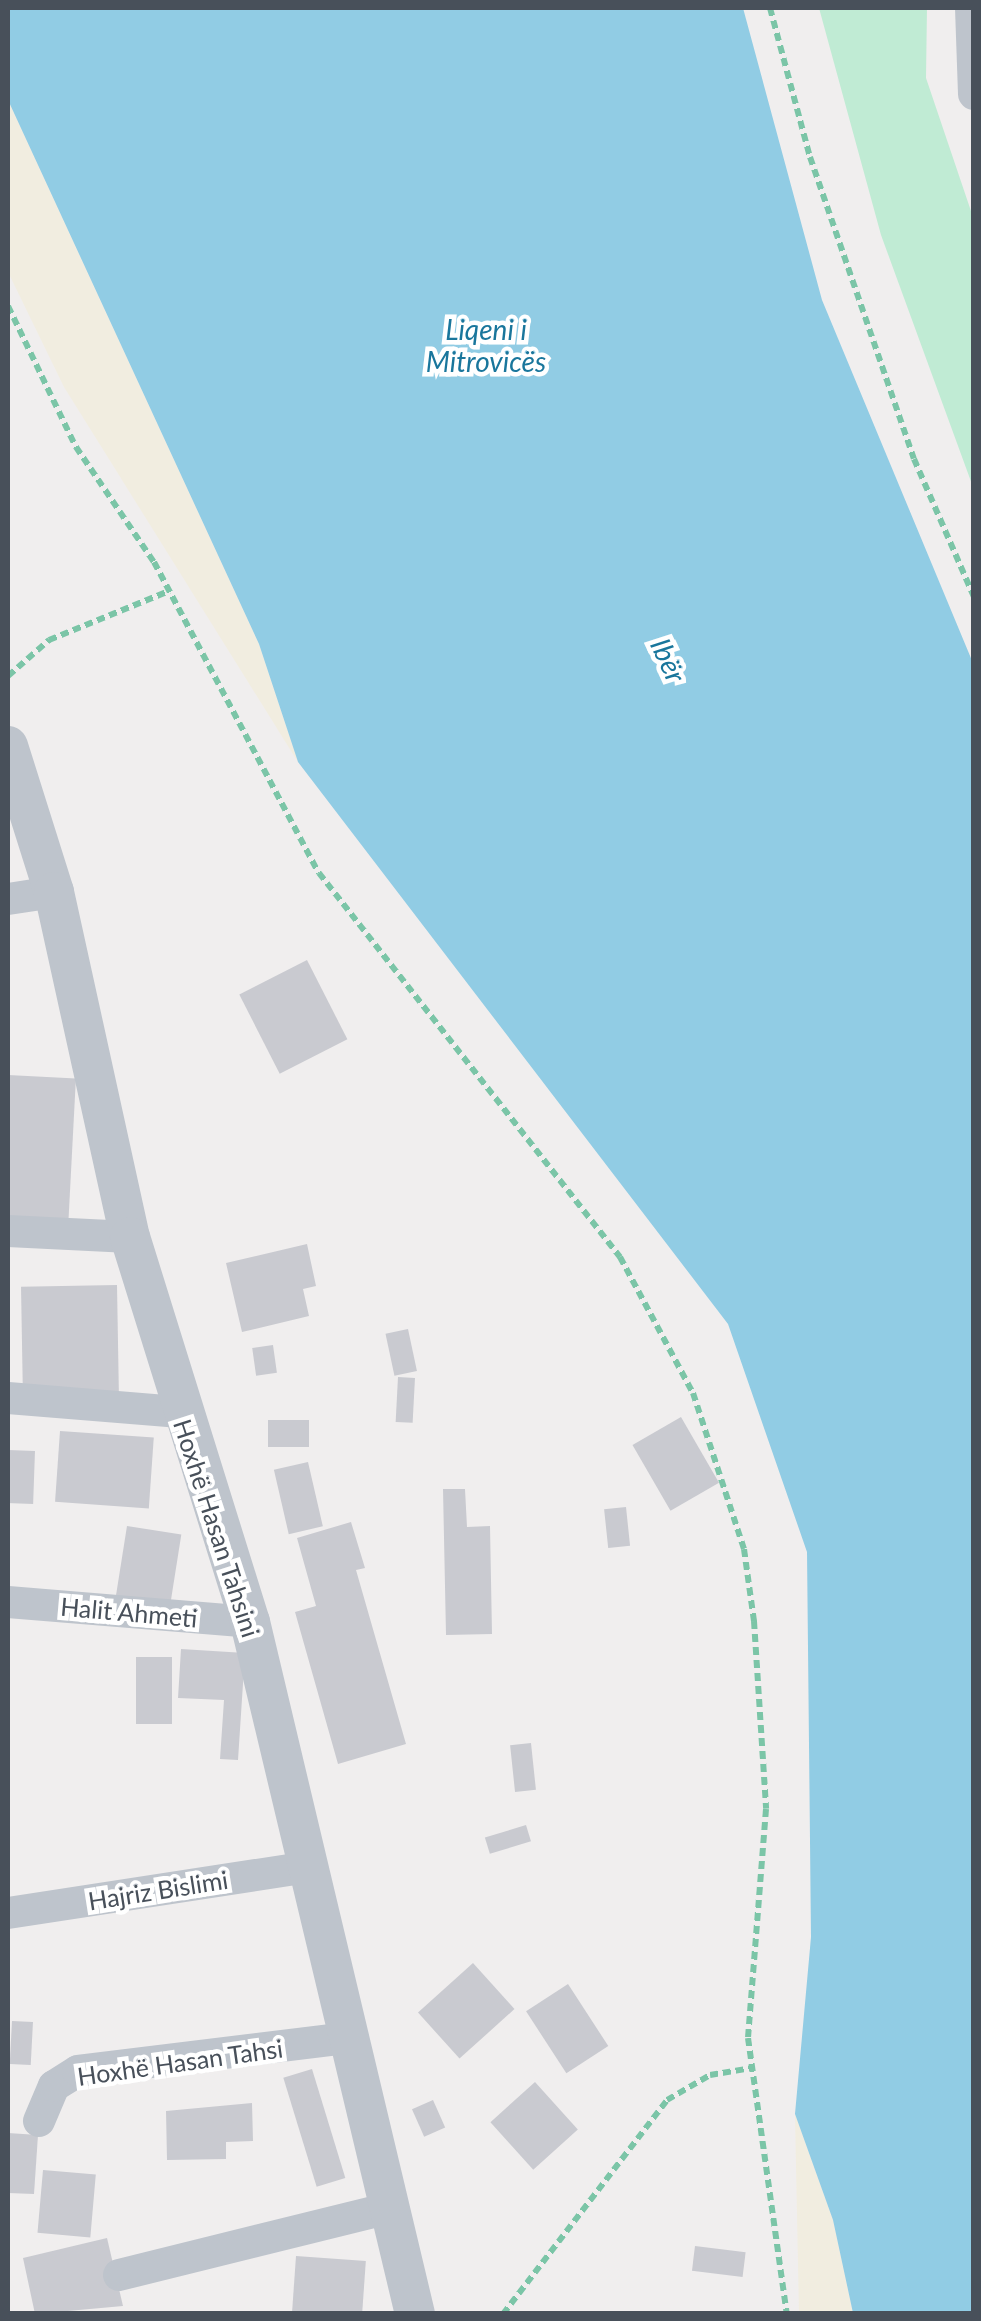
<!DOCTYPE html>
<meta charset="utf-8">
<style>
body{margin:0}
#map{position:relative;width:981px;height:2321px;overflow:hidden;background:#f0eeee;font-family:Lato,sans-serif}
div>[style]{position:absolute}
.green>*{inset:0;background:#c0ebd4}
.sand>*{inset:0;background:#f1ede0}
.water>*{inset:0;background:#91cce4}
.building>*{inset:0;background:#c9cad0;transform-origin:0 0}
.path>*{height:6px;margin-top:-3px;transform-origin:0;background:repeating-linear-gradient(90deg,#7bc5a7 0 8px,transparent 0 13px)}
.minor>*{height:32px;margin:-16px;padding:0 16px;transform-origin:16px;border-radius:16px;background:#bec4cc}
.tertiary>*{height:40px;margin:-20px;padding:0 20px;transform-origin:20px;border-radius:20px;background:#bec4cc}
span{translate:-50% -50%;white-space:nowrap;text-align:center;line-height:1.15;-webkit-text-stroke:9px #fff;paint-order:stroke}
.street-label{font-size:25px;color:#48505a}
.water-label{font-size:28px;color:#19769c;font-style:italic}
.frame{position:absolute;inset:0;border:10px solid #48505a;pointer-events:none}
</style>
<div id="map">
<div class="green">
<div style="clip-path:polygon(819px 8px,927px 8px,926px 78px,973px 217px,973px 487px,881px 235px)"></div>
</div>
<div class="sand">
<div style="clip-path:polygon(8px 100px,259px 644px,298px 762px,64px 387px,8px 272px)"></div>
<div style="clip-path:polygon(795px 2114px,833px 2220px,853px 2313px,799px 2313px)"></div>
</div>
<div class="water">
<div style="clip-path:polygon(8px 8px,743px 8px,822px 300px,973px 663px,973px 2313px,853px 2313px,833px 2220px,795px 2114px,811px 1937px,807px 1552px,728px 1324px,298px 762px,259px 644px,8px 100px)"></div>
</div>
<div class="building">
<div style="left:307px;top:960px;width:89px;height:76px;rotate:63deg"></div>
<div style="left:8px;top:1075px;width:68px;height:147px;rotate:3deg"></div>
<div style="clip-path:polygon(307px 1244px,316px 1286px,303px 1289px,309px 1316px,242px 1332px,226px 1263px)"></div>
<div style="left:117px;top:1285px;width:108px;height:96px;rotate:89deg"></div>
<div style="left:408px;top:1329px;width:43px;height:23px;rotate:78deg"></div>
<div style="left:273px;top:1345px;width:28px;height:21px;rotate:82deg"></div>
<div style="left:398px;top:1377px;width:17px;height:45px;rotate:3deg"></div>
<div style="left:681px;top:1417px;width:76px;height:56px;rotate:60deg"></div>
<div style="left:268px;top:1420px;width:41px;height:27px"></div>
<div style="left:60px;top:1431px;width:94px;height:71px;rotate:4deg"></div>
<div style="left:8px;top:1450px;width:27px;height:53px;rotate:2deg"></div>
<div style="left:308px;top:1462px;width:66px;height:35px;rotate:77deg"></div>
<div style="clip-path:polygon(443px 1489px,465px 1489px,467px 1527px,490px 1526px,492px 1634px,446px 1635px)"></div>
<div style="left:626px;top:1507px;width:39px;height:22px;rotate:84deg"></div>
<div style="clip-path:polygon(351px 1522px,365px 1568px,356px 1570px,406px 1744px,338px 1764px,295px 1612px,316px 1606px,297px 1538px)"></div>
<div style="left:127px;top:1526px;width:55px;height:75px;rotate:9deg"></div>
<div style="clip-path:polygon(181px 1649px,245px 1653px,238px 1760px,220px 1759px,224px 1700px,178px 1698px)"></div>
<div style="left:136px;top:1657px;width:36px;height:67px"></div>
<div style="left:531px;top:1743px;width:47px;height:21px;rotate:84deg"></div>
<div style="left:526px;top:1825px;width:17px;height:43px;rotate:73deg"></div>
<div style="left:473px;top:1963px;width:62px;height:74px;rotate:48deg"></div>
<div style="left:568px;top:1984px;width:74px;height:50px;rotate:57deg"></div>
<div style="left:12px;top:2021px;width:21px;height:43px;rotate:3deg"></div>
<div style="left:312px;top:2069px;width:114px;height:30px;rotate:73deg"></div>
<div style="left:535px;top:2082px;width:64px;height:60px;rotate:48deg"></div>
<div style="left:433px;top:2100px;width:30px;height:23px;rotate:66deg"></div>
<div style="clip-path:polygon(252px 2103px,253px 2141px,226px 2142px,226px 2159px,167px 2160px,166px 2111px)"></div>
<div style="clip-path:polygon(8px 2133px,38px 2135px,34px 2194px,8px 2193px)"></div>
<div style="left:43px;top:2170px;width:53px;height:63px;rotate:5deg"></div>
<div style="clip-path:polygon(107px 2238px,123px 2306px,35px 2314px,23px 2258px)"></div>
<div style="left:695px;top:2246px;width:51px;height:25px;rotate:7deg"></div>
<div style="left:296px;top:2256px;width:70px;height:58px;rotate:4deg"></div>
</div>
<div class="path">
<div style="left:770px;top:8px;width:154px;rotate:75deg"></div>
<div style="left:810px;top:157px;width:319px;rotate:71deg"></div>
<div style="left:914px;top:459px;width:150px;rotate:66.5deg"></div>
<div style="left:8px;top:306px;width:157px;rotate:64.3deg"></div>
<div style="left:76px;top:447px;width:139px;rotate:55.9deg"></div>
<div style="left:154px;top:562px;width:352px;rotate:62.1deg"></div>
<div style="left:319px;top:873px;width:488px;rotate:51.9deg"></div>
<div style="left:620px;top:1257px;width:154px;rotate:61.8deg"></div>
<div style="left:693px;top:1393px;width:164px;rotate:71.9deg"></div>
<div style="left:744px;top:1549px;width:73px;rotate:82.1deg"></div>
<div style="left:754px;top:1621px;width:188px;rotate:86.3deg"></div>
<div style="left:766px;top:1809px;width:230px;rotate:94.5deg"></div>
<div style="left:748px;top:2038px;width:279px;rotate:82deg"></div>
<div style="left:8px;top:676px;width:55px;rotate:-41.3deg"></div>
<div style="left:49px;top:640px;width:130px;rotate:-22.2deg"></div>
<div style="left:503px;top:2314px;width:270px;rotate:-52.5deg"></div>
<div style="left:667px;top:2100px;width:50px;rotate:-30.2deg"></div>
<div style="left:710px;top:2075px;width:43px;rotate:-9.5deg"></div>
</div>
<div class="minor">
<div style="left:971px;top:8px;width:86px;rotate:88deg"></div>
<div style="left:8px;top:899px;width:47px;rotate:-8.7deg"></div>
<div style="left:8px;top:1231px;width:122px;rotate:2.8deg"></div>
<div style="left:8px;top:1398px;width:173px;rotate:4.7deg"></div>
<div style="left:8px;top:1602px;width:243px;rotate:4.7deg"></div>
<div style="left:8px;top:1913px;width:304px;rotate:-8.7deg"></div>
<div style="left:39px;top:2121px;width:38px;rotate:-67deg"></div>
<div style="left:54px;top:2086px;width:28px;rotate:-32deg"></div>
<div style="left:78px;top:2071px;width:272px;rotate:-7deg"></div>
<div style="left:119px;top:2275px;width:282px;rotate:-13.9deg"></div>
</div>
<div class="tertiary">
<div style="left:8px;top:746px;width:153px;rotate:72.5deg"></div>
<div style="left:54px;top:892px;width:353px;rotate:77.6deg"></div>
<div style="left:130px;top:1237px;width:403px;rotate:72.7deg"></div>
<div style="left:250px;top:1622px;width:711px;rotate:76.59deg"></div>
</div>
<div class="street-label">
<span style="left:217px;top:1528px;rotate:72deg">Hoxhë Hasan Tahsini</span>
<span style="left:129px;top:1612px;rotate:5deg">Halit Ahmeti</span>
<span style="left:158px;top:1890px;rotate:-9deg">Hajriz Bislimi</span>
<span style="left:180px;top:2062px;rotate:-8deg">Hoxhë Hasan Tahsi</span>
</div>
<div class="water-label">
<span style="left:486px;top:345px">Liqeni i<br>Mitrovicës</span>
<span style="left:669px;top:660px;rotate:65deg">Ibër</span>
</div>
<div class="frame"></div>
</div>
